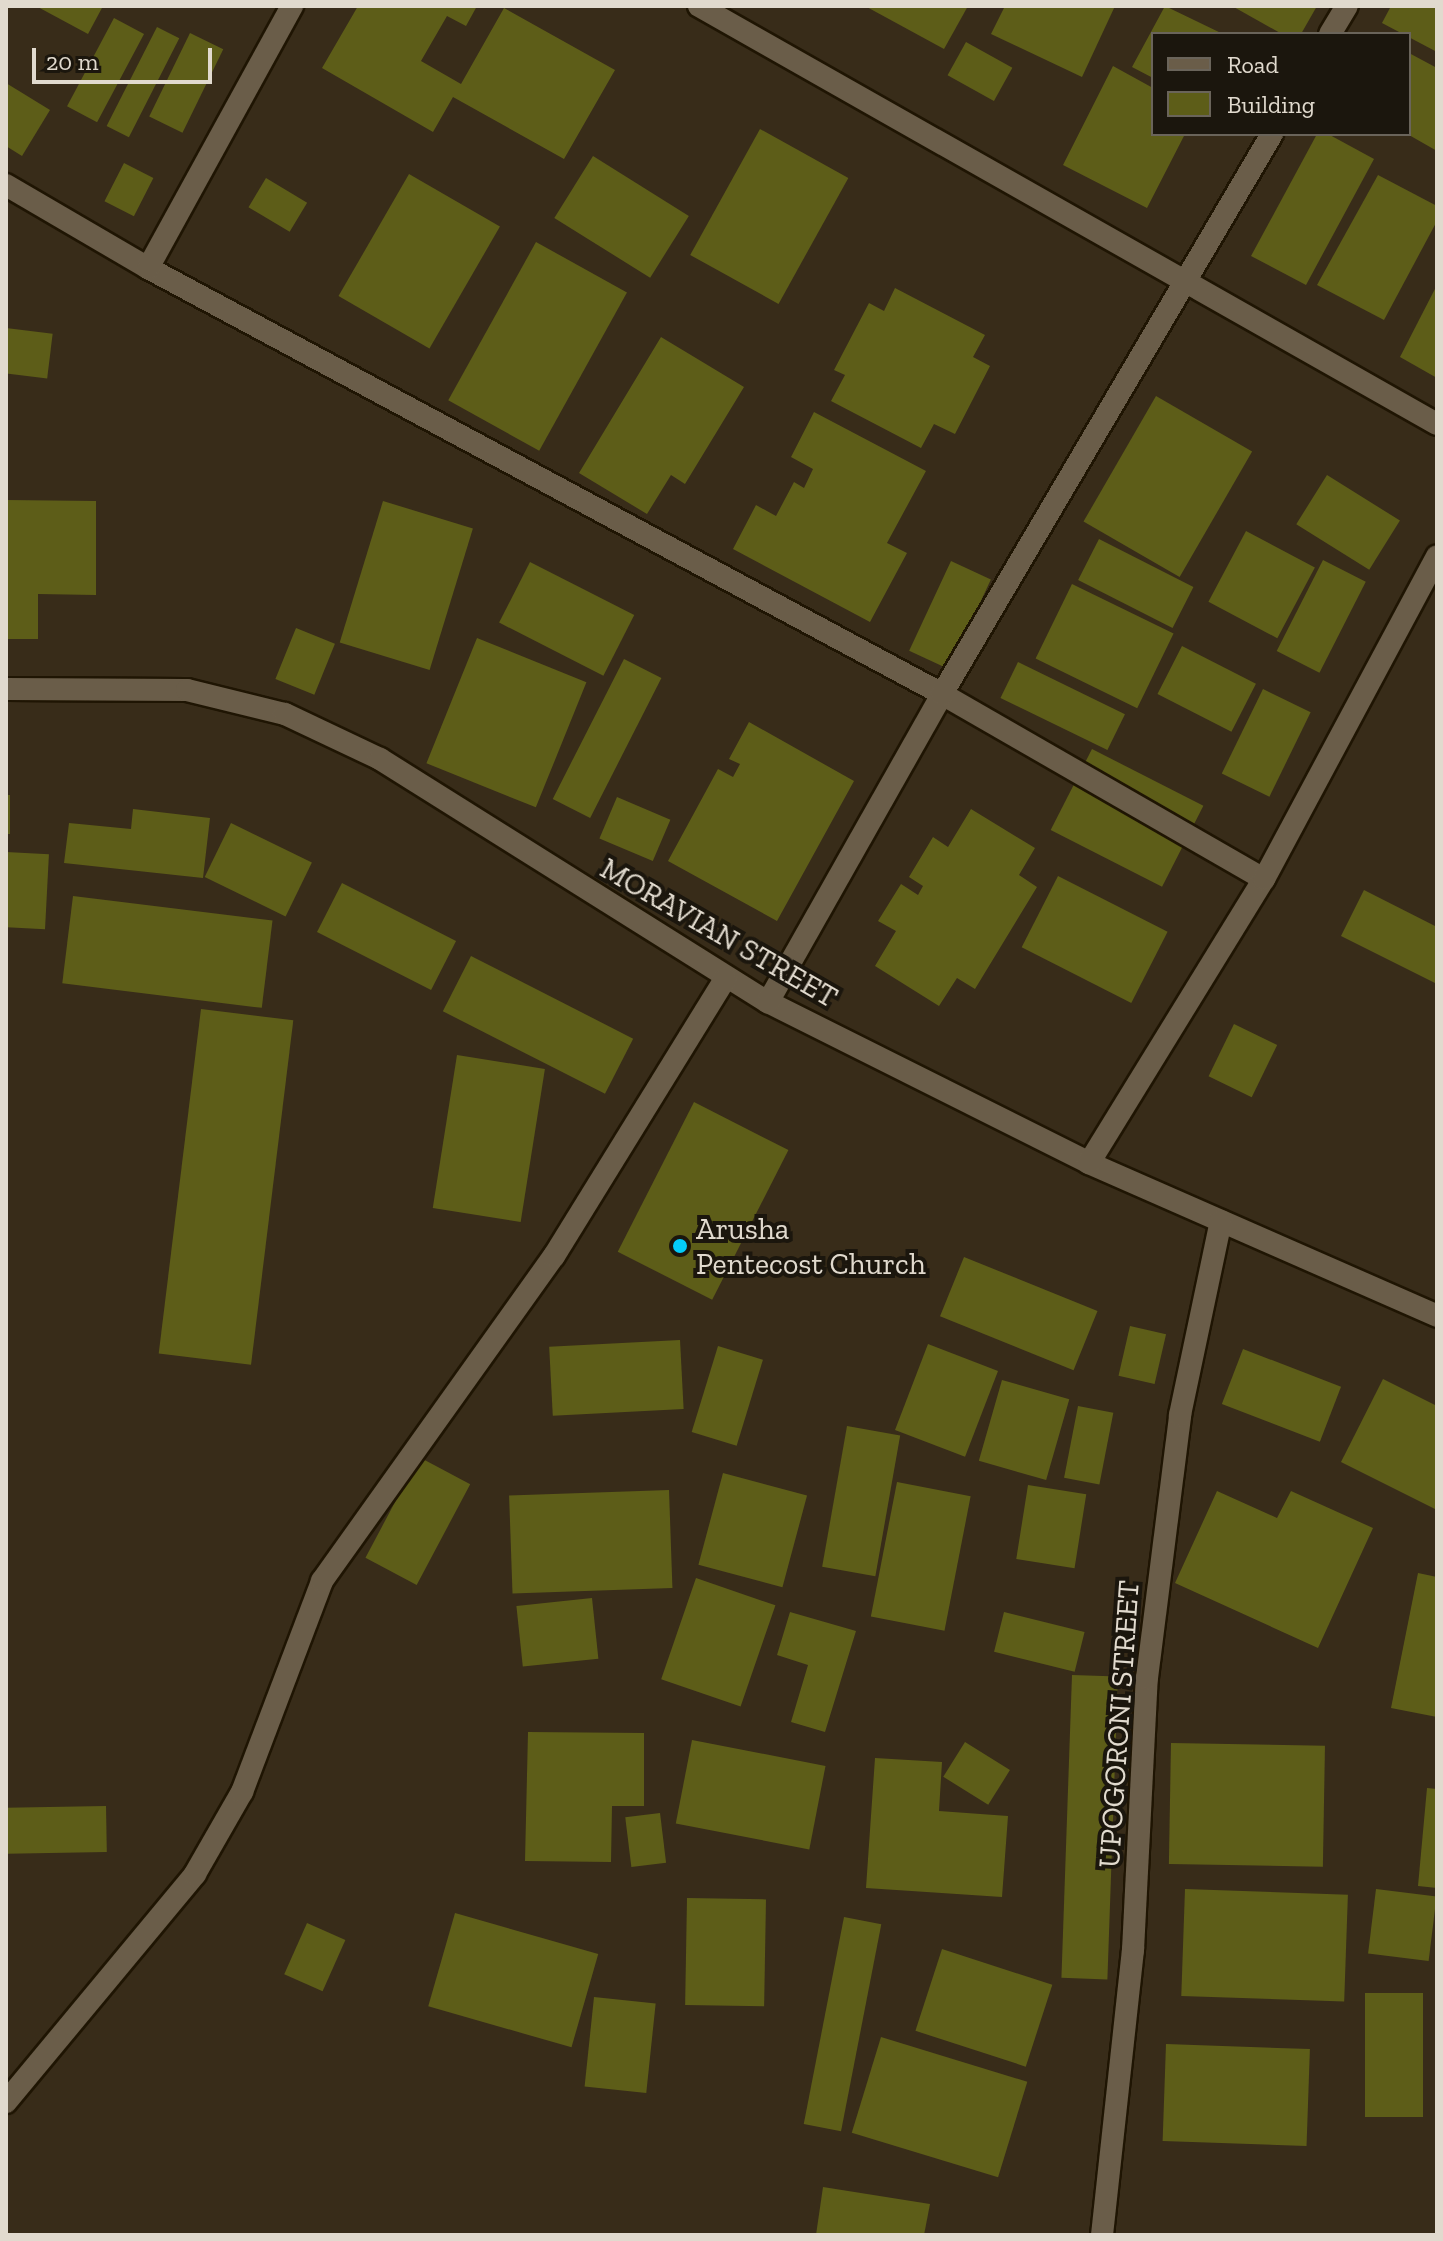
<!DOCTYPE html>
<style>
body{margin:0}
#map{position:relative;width:1443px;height:2241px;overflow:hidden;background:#382c19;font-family:"Zilla Slab",serif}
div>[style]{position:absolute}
.building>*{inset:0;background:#5d5d18;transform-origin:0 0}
.roads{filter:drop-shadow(2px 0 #1f1503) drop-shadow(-2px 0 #1f1503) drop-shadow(0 2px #1f1503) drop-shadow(0 -2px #1f1503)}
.minor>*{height:22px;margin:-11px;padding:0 11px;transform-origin:11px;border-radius:11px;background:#6a5d49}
.dots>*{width:22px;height:22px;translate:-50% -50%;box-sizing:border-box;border:4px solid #1b160d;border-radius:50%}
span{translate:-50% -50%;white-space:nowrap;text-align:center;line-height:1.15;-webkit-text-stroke:8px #1b160d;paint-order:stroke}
.street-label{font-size:30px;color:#e1dace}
.poi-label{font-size:30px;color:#e1dace}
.left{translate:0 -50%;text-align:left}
.frame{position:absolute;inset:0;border:8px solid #e1dace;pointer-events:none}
.legend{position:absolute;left:1151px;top:32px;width:260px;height:104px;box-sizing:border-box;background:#1b160d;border:2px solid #6a645a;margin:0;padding:10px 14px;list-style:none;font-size:24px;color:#e1dace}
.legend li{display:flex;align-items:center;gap:16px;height:40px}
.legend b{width:40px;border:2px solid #6a645a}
.scale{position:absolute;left:32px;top:48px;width:180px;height:36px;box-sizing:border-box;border:4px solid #e1dace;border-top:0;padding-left:10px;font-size:24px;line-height:28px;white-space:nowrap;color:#e1dace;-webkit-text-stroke:6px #1b160d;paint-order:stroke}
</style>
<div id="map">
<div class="building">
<div style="clip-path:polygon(36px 6px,103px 6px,88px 34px)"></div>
<div style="clip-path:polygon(358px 6px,477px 6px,466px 26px,447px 16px,421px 61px,461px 84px,504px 8px,615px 70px,564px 159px,453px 97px,433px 132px,322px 68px)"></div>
<div style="clip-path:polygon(865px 6px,968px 6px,944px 49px)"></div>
<div style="clip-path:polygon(1005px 6px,1115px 6px,1082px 77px,991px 34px)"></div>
<div style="clip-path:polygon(1165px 6px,1223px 34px,1153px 34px,1153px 78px,1132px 67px)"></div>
<div style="clip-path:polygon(1232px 6px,1317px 6px,1301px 34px,1282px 34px)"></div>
<div style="clip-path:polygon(1391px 6px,1437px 6px,1437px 52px,1382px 23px)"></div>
<div style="left:114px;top:18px;width:34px;height:100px;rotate:28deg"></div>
<div style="left:157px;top:27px;width:25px;height:111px;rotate:27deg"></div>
<div style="left:190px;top:33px;width:37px;height:93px;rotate:26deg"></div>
<div style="left:966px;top:42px;width:53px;height:38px;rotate:29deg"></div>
<div style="clip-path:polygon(1409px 53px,1437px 68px,1437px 151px,1409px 135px)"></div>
<div style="clip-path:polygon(1113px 66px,1153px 88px,1153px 134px,1185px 134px,1147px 208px,1063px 165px)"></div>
<div style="clip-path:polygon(6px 83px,50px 110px,22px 156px,6px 146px)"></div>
<div style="left:760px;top:129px;width:101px;height:144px;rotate:29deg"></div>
<div style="clip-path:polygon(1317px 134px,1328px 134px,1374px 159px,1306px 285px,1251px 256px)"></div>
<div style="left:593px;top:156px;width:113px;height:73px;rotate:32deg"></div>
<div style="left:124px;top:163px;width:33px;height:43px;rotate:27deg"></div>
<div style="left:409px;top:174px;width:105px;height:141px;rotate:30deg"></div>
<div style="clip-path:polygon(1378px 175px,1437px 206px,1437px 221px,1384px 320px,1317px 285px)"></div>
<div style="left:266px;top:178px;width:48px;height:34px;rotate:31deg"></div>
<div style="left:536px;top:242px;width:104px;height:181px;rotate:29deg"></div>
<div style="clip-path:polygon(1437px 285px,1437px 378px,1400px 357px)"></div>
<div style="clip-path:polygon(895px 288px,985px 335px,973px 357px,990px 366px,955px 434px,934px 424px,921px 448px,831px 401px,845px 375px,834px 370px,869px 303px,884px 311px)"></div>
<div style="left:6px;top:328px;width:47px;height:45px;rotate:7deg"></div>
<div style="clip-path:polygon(661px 337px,744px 387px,685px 484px,671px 475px,647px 514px,579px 473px)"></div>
<div style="left:1156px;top:396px;width:111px;height:145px;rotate:30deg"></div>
<div style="clip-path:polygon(814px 412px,926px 471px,887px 543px,907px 553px,870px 622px,733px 549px,756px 505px,776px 516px,794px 482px,804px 488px,813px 469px,791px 457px)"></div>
<div style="left:1327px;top:475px;width:86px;height:58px;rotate:32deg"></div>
<div style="clip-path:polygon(6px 500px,96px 501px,96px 595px,38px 594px,38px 639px,6px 639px)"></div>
<div style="left:383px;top:501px;width:94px;height:148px;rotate:17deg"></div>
<div style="left:1246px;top:531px;width:78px;height:80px;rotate:28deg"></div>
<div style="left:1099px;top:539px;width:106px;height:46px;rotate:27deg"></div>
<div style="left:1323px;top:560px;width:48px;height:102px;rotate:27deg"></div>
<div style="left:951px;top:561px;width:44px;height:99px;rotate:25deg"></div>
<div style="left:530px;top:562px;width:117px;height:68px;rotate:27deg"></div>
<div style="left:1072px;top:584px;width:113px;height:83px;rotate:26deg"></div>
<div style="left:296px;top:628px;width:42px;height:55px;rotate:22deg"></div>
<div style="left:477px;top:638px;width:118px;height:135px;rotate:22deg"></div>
<div style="left:1182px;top:646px;width:83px;height:54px;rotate:27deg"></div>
<div style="left:624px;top:659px;width:42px;height:157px;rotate:27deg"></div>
<div style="left:1018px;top:662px;width:119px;height:40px;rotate:26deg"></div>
<div style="left:1263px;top:689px;width:53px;height:94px;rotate:26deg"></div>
<div style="clip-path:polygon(749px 722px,854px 781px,777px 921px,668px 861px,718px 769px,733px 777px,740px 764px,729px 759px)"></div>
<div style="left:1092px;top:749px;width:125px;height:91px;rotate:27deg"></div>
<div style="left:6px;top:795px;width:4px;height:39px"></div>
<div style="left:617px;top:797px;width:58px;height:45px;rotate:23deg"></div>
<div style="clip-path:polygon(133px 809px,210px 818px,203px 878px,64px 863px,69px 823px,131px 829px)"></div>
<div style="clip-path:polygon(971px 809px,1035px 848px,1019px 875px,1037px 887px,975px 989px,957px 978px,939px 1006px,875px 966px,896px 931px,878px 921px,901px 884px,918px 895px,923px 886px,909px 877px,933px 837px,948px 847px)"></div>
<div style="left:231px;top:823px;width:90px;height:60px;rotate:26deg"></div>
<div style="left:6px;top:852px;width:43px;height:75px;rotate:3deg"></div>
<div style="left:1058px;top:876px;width:123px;height:80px;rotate:27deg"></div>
<div style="left:342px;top:883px;width:128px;height:55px;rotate:27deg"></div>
<div style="clip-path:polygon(1364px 890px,1437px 927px,1437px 984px,1341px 936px)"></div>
<div style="left:73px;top:896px;width:201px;height:88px;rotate:7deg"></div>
<div style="left:471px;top:956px;width:182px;height:62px;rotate:27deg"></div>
<div style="left:201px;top:1009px;width:93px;height:347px;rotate:7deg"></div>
<div style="left:1234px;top:1024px;width:48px;height:58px;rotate:26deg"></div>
<div style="left:457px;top:1055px;width:89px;height:155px;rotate:9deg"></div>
<div style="left:694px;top:1102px;width:106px;height:168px;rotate:27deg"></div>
<div style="left:964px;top:1257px;width:144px;height:64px;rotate:22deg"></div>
<div style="left:1130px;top:1326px;width:37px;height:51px;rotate:13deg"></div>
<div style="left:680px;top:1340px;width:69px;height:131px;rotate:87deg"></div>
<div style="left:928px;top:1344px;width:75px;height:92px;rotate:21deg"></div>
<div style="left:718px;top:1346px;width:47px;height:90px;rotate:17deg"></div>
<div style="left:1243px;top:1349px;width:105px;height:59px;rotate:21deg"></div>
<div style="clip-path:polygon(1383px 1379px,1437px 1406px,1437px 1510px,1341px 1462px)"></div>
<div style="left:1002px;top:1380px;width:70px;height:84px;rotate:16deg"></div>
<div style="left:1078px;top:1406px;width:36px;height:73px;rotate:11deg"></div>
<div style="left:847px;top:1426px;width:54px;height:143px;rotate:10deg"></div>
<div style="left:419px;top:1457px;width:58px;height:114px;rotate:28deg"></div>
<div style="left:723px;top:1473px;width:87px;height:95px;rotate:15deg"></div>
<div style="left:897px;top:1482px;width:75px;height:137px;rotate:11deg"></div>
<div style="left:1028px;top:1485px;width:59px;height:75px;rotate:9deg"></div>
<div style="left:669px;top:1490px;width:98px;height:160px;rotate:88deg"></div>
<div style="clip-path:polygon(1217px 1491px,1277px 1518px,1291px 1491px,1373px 1528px,1318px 1648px,1175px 1583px)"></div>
<div style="clip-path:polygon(1418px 1573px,1437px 1577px,1437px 1717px,1391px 1708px)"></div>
<div style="left:696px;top:1578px;width:84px;height:107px;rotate:19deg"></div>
<div style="left:592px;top:1598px;width:61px;height:76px;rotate:84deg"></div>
<div style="clip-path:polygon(790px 1612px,856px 1631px,825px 1732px,791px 1722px,808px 1665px,777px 1655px)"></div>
<div style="left:1004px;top:1612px;width:83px;height:41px;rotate:14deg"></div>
<div style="left:1072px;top:1675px;width:46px;height:303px;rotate:2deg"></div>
<div style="clip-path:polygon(528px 1732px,644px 1733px,644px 1806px,612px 1806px,611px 1862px,525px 1861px)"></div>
<div style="left:692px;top:1740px;width:136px;height:85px;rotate:11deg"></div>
<div style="left:965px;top:1742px;width:53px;height:41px;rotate:32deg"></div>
<div style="left:1171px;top:1743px;width:154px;height:121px;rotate:1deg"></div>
<div style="clip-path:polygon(875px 1758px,942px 1762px,939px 1811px,1008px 1816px,1002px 1897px,866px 1888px)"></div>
<div style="clip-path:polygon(1427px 1788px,1437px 1789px,1437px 1888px,1418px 1886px)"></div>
<div style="left:106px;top:1806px;width:46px;height:100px;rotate:89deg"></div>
<div style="left:660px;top:1813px;width:50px;height:35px;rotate:83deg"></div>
<div style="left:1185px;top:1889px;width:163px;height:107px;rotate:2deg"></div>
<div style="left:1376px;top:1889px;width:61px;height:65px;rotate:7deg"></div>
<div style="left:687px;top:1898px;width:79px;height:107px;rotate:1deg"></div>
<div style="left:455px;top:1913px;width:149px;height:97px;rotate:16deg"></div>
<div style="left:844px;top:1917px;width:38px;height:211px;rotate:11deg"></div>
<div style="left:307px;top:1923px;width:42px;height:56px;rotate:24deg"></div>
<div style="left:942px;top:1949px;width:116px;height:86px;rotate:18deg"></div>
<div style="left:1365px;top:1993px;width:58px;height:124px"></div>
<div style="left:594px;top:1997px;width:62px;height:90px;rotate:6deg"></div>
<div style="left:881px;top:2037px;width:153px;height:100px;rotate:17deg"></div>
<div style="left:1166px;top:2044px;width:144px;height:97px;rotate:2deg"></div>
<div style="clip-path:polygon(823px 2187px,930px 2204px,924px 2235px,816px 2235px)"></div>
</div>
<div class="roads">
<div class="minor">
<div style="left:699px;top:6px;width:848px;rotate:29.53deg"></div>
<div style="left:1330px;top:34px;width:33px;rotate:-59deg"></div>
<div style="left:6px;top:185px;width:164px;rotate:30.3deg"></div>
<div style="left:148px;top:268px;width:901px;rotate:28.21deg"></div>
<div style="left:942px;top:694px;width:371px;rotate:29.9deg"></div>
<div style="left:148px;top:268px;width:299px;rotate:-61.2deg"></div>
<div style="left:6px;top:689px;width:181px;rotate:0.3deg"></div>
<div style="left:187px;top:690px;width:101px;rotate:13.8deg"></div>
<div style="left:285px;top:714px;width:105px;rotate:25.3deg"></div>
<div style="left:380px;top:759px;width:458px;rotate:32.1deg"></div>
<div style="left:768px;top:1002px;width:359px;rotate:26.6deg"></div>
<div style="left:1089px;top:1163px;width:380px;rotate:23.7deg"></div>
<div style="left:768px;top:1002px;width:354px;rotate:-60.5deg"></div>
<div style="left:942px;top:694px;width:650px;rotate:-59.49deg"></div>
<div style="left:1089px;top:1163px;width:334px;rotate:-58.4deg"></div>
<div style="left:1264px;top:879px;width:366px;rotate:-61.8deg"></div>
<div style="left:6px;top:2102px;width:296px;rotate:-50.3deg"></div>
<div style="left:195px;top:1874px;width:95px;rotate:-60.2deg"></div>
<div style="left:242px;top:1792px;width:226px;rotate:-69.2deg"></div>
<div style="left:322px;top:1581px;width:399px;rotate:-54.5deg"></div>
<div style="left:554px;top:1256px;width:326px;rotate:-58.3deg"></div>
<div style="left:1102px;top:2235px;width:287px;rotate:-83.8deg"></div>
<div style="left:1133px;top:1950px;width:272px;rotate:-87.1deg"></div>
<div style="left:1147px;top:1678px;width:265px;rotate:-82.8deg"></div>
<div style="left:1180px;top:1415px;width:198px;rotate:-78.1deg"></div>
</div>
</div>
<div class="dots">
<div style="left:680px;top:1246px;background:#04cbf9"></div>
</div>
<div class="street-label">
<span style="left:719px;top:933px;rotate:30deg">MORAVIAN STREET</span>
<span style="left:1119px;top:1724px;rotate:-86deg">UPOGORONI STREET</span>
</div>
<div class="poi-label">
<span class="left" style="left:696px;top:1246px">Arusha<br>Pentecost Church</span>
</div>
<div class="frame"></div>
<ul class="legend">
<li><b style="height:10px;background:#6a5d49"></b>Road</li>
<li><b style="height:22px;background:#5d5d18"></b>Building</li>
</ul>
<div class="scale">20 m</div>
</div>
